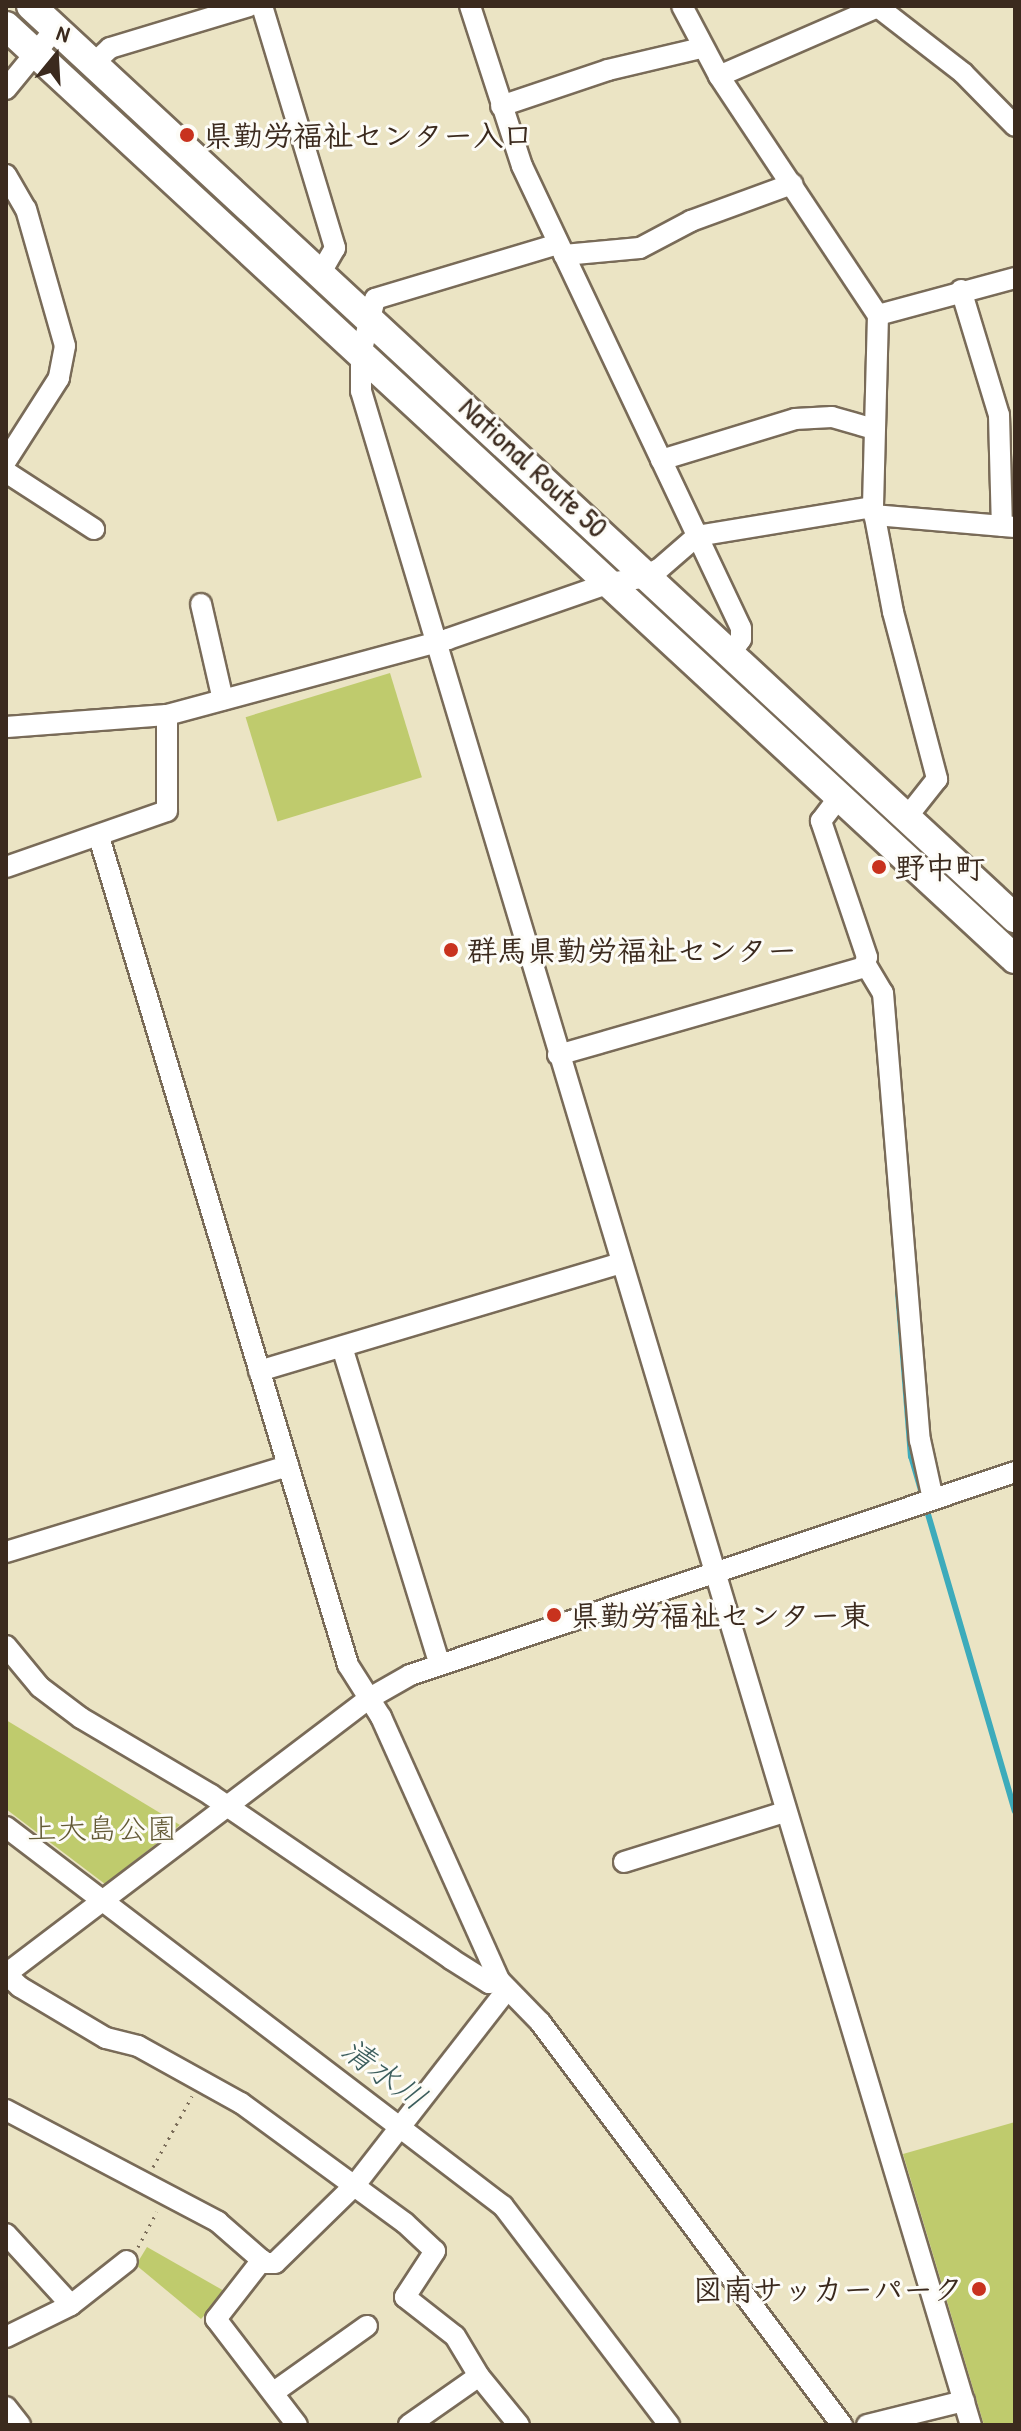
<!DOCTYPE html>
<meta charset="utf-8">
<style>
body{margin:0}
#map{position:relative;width:1021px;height:2431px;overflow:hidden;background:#ebe4c4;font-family:"Patrick Hand","Klee One",sans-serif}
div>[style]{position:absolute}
.green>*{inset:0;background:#bfcb6d;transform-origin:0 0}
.stream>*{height:6px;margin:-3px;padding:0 3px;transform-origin:3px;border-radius:3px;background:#3dabbb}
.path>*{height:3px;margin-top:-1.5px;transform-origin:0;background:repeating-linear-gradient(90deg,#796b58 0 2px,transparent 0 8px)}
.roads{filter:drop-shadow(2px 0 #796b58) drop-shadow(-2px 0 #796b58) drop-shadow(0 2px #796b58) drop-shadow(0 -2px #796b58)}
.minor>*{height:20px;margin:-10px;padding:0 10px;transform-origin:10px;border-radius:10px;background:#fff}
.highway>*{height:28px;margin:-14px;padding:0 14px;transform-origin:14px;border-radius:14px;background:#fff}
.dots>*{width:22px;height:22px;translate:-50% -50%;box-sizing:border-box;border:4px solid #fdfcf7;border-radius:50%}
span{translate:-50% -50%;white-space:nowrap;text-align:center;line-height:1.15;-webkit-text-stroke:6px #fdfcf7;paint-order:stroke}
.poi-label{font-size:30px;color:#3b2a1e;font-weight:700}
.left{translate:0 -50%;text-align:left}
.right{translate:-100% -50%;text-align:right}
.street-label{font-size:30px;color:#3b2a1e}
.park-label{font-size:30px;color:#635a36}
.water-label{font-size:32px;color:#3c5e5d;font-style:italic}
.frame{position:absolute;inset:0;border:8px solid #3b2a1e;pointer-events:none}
.north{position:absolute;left:16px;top:16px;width:80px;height:80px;-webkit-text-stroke:6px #fdfcf7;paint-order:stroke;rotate:18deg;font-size:22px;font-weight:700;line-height:32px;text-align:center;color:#3b2a1e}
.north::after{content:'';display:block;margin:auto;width:28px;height:36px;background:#3b2a1e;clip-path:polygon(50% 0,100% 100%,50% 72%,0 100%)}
</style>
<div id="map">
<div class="green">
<div style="left:390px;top:673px;width:109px;height:151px;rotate:73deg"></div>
<div style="clip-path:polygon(6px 1720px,180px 1825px,105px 1884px,6px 1809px)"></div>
<div style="clip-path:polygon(1015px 2122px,1015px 2425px,984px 2425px,903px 2154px)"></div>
<div style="clip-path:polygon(147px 2247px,226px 2292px,201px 2319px,136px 2265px)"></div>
</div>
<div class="stream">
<div style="left:898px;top:1292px;width:165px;rotate:85.5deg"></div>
<div style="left:911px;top:1456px;width:370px;rotate:73.7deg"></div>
</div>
<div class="path">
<div style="left:153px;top:2167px;width:81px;rotate:-61.2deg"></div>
<div style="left:138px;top:2247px;width:40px;rotate:-62deg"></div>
</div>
<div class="roads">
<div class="minor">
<div style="left:262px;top:6px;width:253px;rotate:73.2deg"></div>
<div style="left:335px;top:248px;width:30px;rotate:120deg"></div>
<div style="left:470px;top:6px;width:168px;rotate:72deg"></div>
<div style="left:522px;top:166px;width:511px;rotate:64.64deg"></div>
<div style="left:741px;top:628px;width:11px;rotate:90deg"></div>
<div style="left:741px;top:639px;width:19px;rotate:126deg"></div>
<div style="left:682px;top:6px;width:79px;rotate:62.1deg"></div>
<div style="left:719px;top:76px;width:287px;rotate:56.4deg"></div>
<div style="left:878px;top:315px;width:192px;rotate:91.5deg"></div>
<div style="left:873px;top:507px;width:107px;rotate:79.2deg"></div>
<div style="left:893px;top:612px;width:173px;rotate:75.2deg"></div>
<div style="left:937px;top:779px;width:48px;rotate:128.3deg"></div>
<div style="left:878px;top:7px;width:108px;rotate:37.8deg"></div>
<div style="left:963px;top:73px;width:74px;rotate:45.5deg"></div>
<div style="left:94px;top:63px;width:22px;rotate:-43deg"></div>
<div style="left:110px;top:48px;width:145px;rotate:-16.8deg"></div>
<div style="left:719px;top:76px;width:176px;rotate:-23.5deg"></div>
<div style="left:6px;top:89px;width:79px;rotate:-50.7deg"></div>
<div style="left:501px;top:106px;width:113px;rotate:-18.6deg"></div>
<div style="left:608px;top:70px;width:96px;rotate:-13.3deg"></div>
<div style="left:6px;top:175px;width:39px;rotate:60deg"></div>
<div style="left:26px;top:209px;width:142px;rotate:74.1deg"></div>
<div style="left:65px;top:346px;width:33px;rotate:101deg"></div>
<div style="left:59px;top:378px;width:98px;rotate:122.6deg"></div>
<div style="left:558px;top:244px;width:191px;rotate:163.3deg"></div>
<div style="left:375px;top:299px;width:56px;rotate:104.5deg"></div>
<div style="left:361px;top:353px;width:38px;rotate:90deg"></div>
<div style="left:361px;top:391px;width:2124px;rotate:73.31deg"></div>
<div style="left:564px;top:255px;width:76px;rotate:-5.3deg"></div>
<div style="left:640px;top:248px;width:58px;rotate:-27.9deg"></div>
<div style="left:691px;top:221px;width:108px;rotate:-20.1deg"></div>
<div style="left:961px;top:290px;width:131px;rotate:73.1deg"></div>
<div style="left:999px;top:415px;width:111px;rotate:88.5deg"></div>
<div style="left:878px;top:315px;width:142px;rotate:-15.1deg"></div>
<div style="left:661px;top:460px;width:140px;rotate:-17deg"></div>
<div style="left:795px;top:419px;width:37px;rotate:-3deg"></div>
<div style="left:832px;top:417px;width:44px;rotate:15.9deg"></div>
<div style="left:6px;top:472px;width:105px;rotate:32.9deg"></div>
<div style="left:874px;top:515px;width:140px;rotate:4.9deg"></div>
<div style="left:201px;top:604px;width:98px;rotate:77.1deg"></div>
<div style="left:6px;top:727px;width:161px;rotate:-4.3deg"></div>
<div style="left:167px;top:715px;width:291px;rotate:-15.1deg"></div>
<div style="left:448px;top:639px;width:171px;rotate:-19.1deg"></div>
<div style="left:610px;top:583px;width:31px;rotate:-9deg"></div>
<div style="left:641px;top:578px;width:20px;rotate:-27deg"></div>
<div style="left:659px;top:569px;width:50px;rotate:-41deg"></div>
<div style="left:697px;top:536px;width:178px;rotate:-9.4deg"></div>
<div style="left:99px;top:837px;width:865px;rotate:73.26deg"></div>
<div style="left:348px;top:1665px;width:62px;rotate:57.6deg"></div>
<div style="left:381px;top:1717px;width:288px;rotate:65.8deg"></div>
<div style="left:499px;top:1980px;width:59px;rotate:45.7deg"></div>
<div style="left:540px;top:2022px;width:504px;rotate:53.15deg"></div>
<div style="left:6px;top:867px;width:170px;rotate:-19.2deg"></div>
<div style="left:167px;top:811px;width:96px;rotate:-90deg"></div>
<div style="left:866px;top:965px;width:33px;rotate:59deg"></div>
<div style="left:883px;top:993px;width:449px;rotate:85.3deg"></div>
<div style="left:920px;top:1440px;width:60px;rotate:77.6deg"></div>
<div style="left:558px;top:1055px;width:318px;rotate:-16deg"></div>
<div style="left:864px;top:967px;width:10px;rotate:-73deg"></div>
<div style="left:867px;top:957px;width:144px;rotate:-108.7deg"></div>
<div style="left:821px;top:821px;width:30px;rotate:-53deg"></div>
<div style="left:342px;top:1347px;width:330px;rotate:72.9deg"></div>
<div style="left:259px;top:1371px;width:378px;rotate:-16.6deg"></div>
<div style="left:6px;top:1552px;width:295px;rotate:-17deg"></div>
<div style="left:6px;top:1646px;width:53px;rotate:50.3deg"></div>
<div style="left:40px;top:1687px;width:51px;rotate:37.1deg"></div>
<div style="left:81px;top:1718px;width:151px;rotate:30.6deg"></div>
<div style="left:211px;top:1795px;width:291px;rotate:34.3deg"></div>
<div style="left:451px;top:1959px;width:45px;rotate:32.3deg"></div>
<div style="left:489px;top:1983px;width:10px;rotate:-17deg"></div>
<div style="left:6px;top:1827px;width:625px;rotate:37.33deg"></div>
<div style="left:503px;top:2206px;width:275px;rotate:52.8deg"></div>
<div style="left:624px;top:1862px;width:169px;rotate:-17.3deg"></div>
<div style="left:6px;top:1974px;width:455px;rotate:-37.2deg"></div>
<div style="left:368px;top:1699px;width:48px;rotate:-29.7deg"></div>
<div style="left:410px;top:1675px;width:638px;rotate:-18.55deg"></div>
<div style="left:6px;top:1974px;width:19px;rotate:43deg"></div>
<div style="left:20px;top:1987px;width:100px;rotate:30.7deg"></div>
<div style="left:106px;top:2038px;width:33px;rotate:14deg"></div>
<div style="left:138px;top:2046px;width:118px;rotate:29deg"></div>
<div style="left:241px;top:2103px;width:203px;rotate:36.2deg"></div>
<div style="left:405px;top:2223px;width:41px;rotate:43deg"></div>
<div style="left:435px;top:2251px;width:55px;rotate:123.1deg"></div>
<div style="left:405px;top:2297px;width:63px;rotate:38deg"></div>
<div style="left:455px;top:2336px;width:47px;rotate:59deg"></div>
<div style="left:479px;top:2376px;width:63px;rotate:50.8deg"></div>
<div style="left:6px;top:2110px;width:240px;rotate:27.8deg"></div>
<div style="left:218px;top:2222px;width:62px;rotate:41.1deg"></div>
<div style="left:265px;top:2263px;width:10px"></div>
<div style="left:275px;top:2263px;width:112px;rotate:-44.3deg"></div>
<div style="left:355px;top:2185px;width:247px;rotate:-52.1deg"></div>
<div style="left:6px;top:2234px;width:96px;rotate:47.5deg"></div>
<div style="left:262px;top:2260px;width:75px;rotate:127.9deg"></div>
<div style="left:216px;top:2319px;width:133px;rotate:52.6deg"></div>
<div style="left:6px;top:2337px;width:72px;rotate:-26.2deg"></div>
<div style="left:71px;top:2305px;width:71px;rotate:-38.2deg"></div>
<div style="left:274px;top:2392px;width:114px;rotate:-35.4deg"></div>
<div style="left:6px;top:2407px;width:23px;rotate:52deg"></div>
<div style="left:409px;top:2425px;width:85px;rotate:-35deg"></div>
<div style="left:867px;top:2425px;width:100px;rotate:-13.9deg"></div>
</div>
<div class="highway">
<div style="left:31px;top:6px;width:1342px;rotate:42.83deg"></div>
<div style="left:6px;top:26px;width:1374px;rotate:42.76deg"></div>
</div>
</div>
<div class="dots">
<div style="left:187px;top:135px;background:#c8321e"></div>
<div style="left:879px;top:867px;background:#c8321e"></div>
<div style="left:451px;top:950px;background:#c8321e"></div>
<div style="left:554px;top:1615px;background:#c8321e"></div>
<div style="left:979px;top:2289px;background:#c8321e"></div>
</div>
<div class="poi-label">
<span class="left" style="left:203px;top:135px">県勤労福祉センター入口</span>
<span class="left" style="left:895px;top:867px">野中町</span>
<span class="left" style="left:467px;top:950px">群馬県勤労福祉センター</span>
<span class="left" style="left:570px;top:1615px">県勤労福祉センター東</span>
<span class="right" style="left:963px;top:2289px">図南サッカーパーク</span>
</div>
<div class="street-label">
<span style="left:534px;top:467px;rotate:43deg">National Route 50</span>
</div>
<div class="park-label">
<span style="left:102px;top:1828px">上大島公園</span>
</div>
<div class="water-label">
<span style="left:384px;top:2074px;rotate:37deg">清水川</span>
</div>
<div class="frame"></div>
<div class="north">N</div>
</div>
